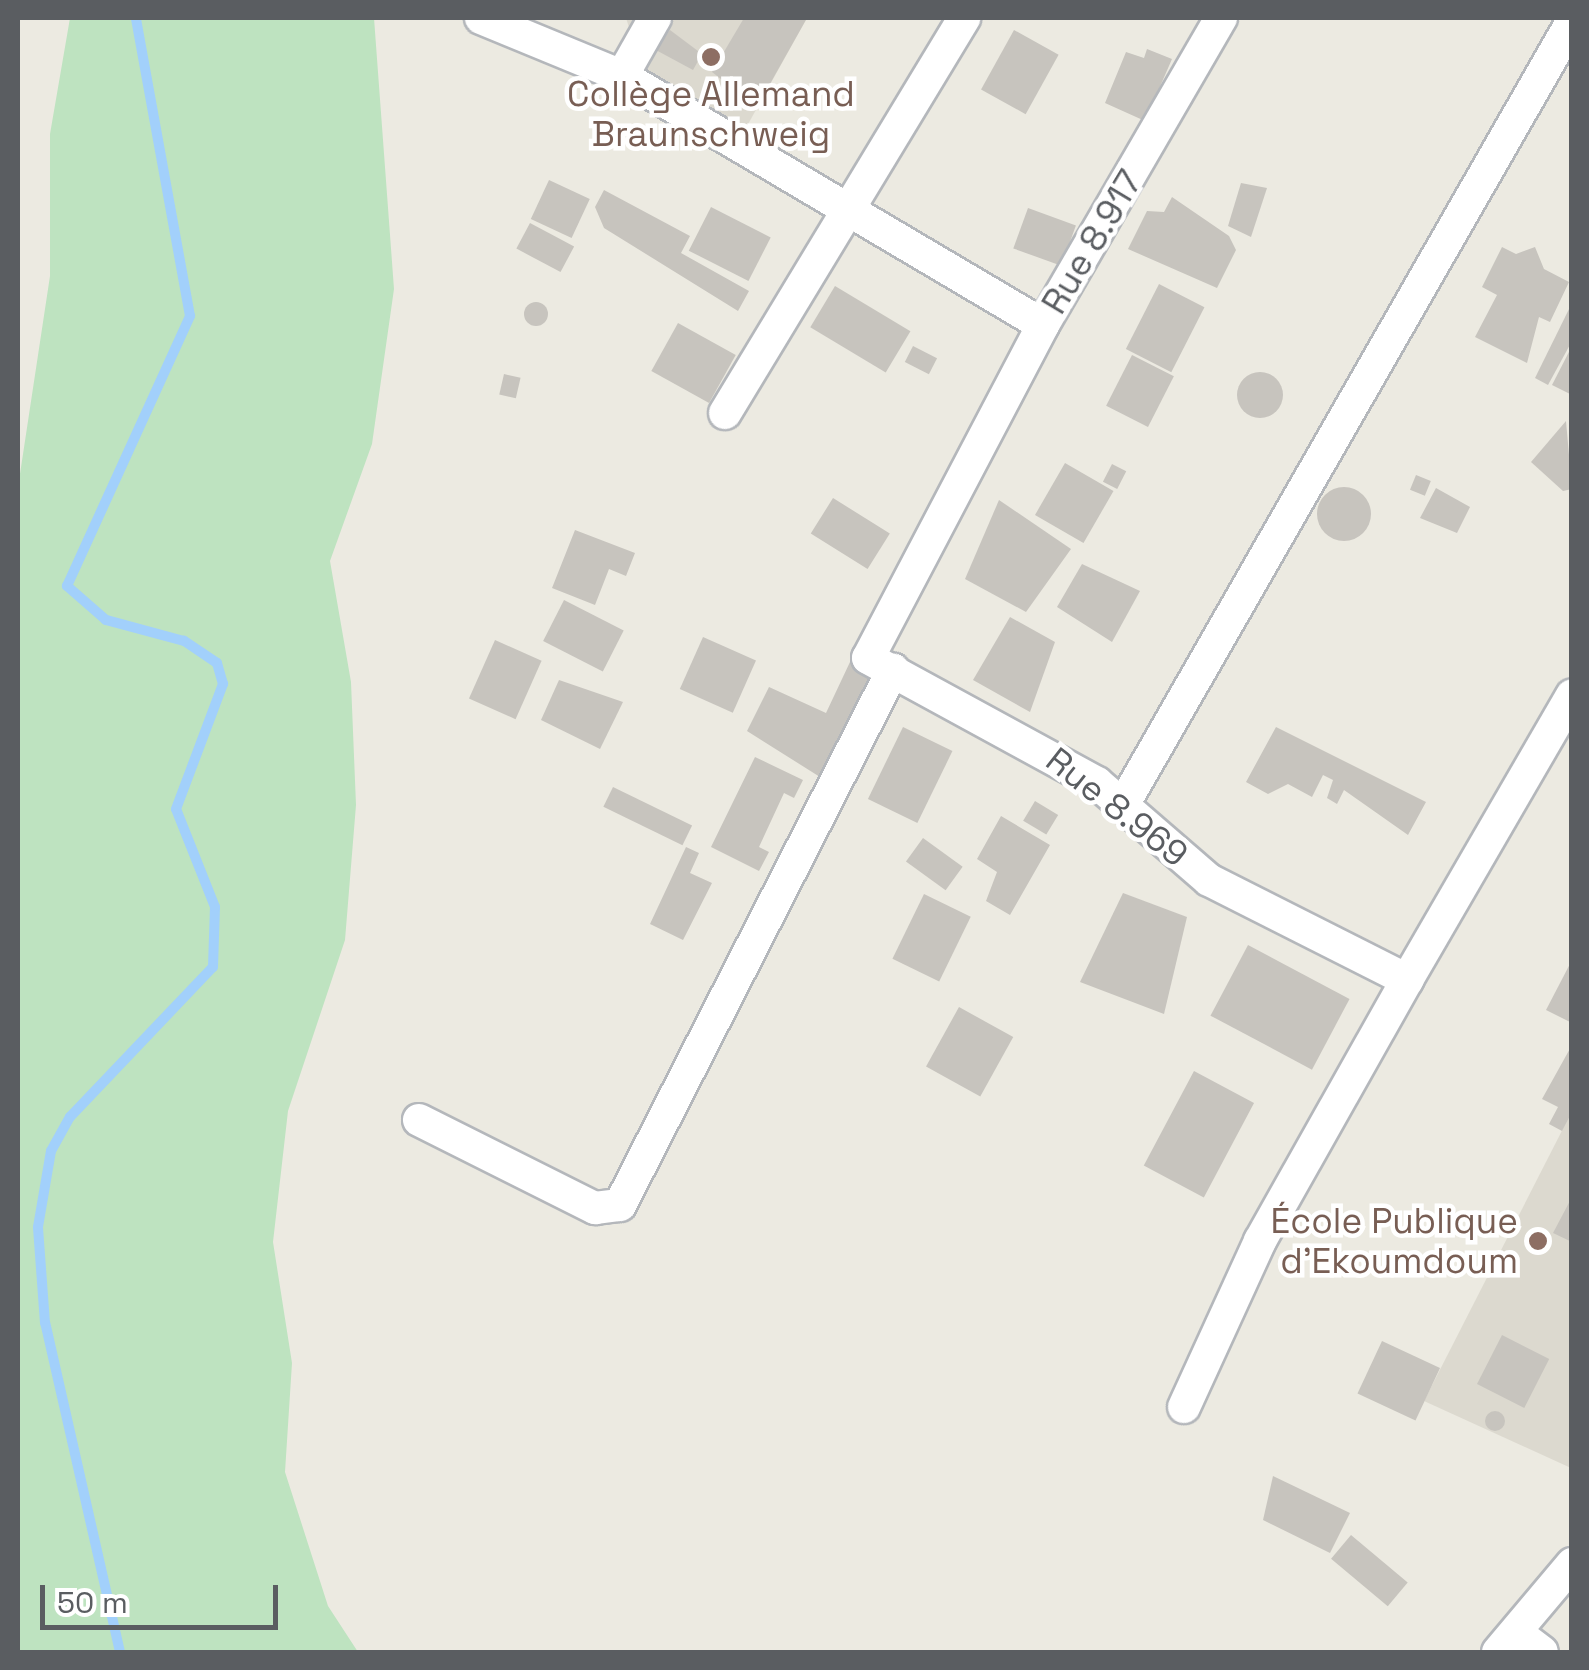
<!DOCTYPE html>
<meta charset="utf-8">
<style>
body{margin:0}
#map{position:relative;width:1589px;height:1670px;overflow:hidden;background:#eceae1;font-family:"Space Grotesk",sans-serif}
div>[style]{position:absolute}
.education>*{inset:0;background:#dcd9cf}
.green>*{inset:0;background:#bee3c0}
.stream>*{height:10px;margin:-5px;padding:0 5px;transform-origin:5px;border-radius:5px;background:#a2d0fb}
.building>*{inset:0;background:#c7c4be;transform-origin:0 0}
.round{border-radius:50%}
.roads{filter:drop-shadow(2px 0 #b4b7bb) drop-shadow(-2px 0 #b4b7bb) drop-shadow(0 2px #b4b7bb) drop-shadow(0 -2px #b4b7bb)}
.minor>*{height:32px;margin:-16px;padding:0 16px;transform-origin:16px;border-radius:16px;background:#fff}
.dots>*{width:28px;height:28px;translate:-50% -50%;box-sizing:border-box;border:5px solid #fff;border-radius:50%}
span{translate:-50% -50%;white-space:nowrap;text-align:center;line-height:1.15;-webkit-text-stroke:9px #fff;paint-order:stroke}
.education-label{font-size:35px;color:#785e54}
.right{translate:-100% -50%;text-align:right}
.street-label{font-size:35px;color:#5a5d61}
.frame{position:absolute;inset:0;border:20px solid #5a5d61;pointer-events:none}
.scale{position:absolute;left:40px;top:1585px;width:238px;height:45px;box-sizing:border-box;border:5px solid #5a5d61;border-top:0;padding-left:12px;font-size:30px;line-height:35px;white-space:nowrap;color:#5a5d61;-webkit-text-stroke:8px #fff;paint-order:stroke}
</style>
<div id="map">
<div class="education">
<div style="clip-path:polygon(626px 18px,807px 18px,737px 144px,650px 92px)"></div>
<div style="clip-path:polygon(1571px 1113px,1571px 1468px,1424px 1401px)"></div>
</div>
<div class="green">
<div style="clip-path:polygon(70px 18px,374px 18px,394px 289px,372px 444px,330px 561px,351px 682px,356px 805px,345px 940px,288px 1111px,273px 1242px,292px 1363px,285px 1472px,328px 1606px,358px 1652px,18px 1652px,18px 487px,50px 276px,50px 134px)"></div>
</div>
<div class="stream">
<div style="left:120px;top:1652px;width:337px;rotate:-102.8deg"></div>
<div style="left:45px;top:1323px;width:96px;rotate:-94.2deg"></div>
<div style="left:38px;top:1227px;width:77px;rotate:-80.3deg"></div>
<div style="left:51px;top:1151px;width:39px;rotate:-61deg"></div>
<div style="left:70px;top:1117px;width:207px;rotate:-46.4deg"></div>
<div style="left:213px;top:967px;width:60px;rotate:-88.1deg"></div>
<div style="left:215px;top:907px;width:105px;rotate:-111.7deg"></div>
<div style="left:176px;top:809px;width:134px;rotate:-69.4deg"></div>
<div style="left:223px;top:684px;width:22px;rotate:-106deg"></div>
<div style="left:217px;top:663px;width:40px;rotate:-146deg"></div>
<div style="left:184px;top:641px;width:81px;rotate:-164.9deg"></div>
<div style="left:106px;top:620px;width:52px;rotate:-138.9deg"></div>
<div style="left:67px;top:586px;width:297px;rotate:-65.5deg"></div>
<div style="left:190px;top:316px;width:303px;rotate:-100.3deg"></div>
</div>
<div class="building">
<div style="clip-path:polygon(744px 18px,807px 18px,757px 107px,712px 72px)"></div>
<div style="clip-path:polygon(670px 30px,702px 54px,693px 70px,654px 49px)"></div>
<div style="left:1014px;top:30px;width:51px;height:68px;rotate:29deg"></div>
<div style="clip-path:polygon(1147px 49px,1172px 59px,1145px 121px,1105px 103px,1126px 52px,1144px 58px)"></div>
<div style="left:549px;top:180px;width:45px;height:43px;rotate:25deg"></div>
<div style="clip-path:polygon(1241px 183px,1267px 188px,1251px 237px,1228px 226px)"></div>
<div style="clip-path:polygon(604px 190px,690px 236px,681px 253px,749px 291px,738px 311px,604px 228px,595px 207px)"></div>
<div style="clip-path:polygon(1172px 197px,1229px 236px,1236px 250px,1217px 288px,1128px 249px,1147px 211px,1164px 212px)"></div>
<div style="left:711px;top:207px;width:67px;height:49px;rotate:27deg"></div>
<div style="left:1028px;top:208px;width:51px;height:43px;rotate:20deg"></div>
<div style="left:530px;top:223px;width:50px;height:29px;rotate:28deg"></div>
<div style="clip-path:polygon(1502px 247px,1516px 254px,1535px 247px,1544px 269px,1569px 282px,1550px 322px,1539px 317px,1527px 363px,1475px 337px,1497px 295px,1482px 287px)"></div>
<div style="left:1159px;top:284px;width:51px;height:73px;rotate:27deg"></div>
<div style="left:835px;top:286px;width:88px;height:48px;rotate:31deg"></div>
<div class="round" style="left:524px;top:302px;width:24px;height:24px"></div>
<div style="clip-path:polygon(1572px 303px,1572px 341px,1548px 385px,1535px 378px)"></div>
<div style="left:678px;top:323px;width:66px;height:55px;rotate:29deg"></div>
<div style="left:913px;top:346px;width:27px;height:18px;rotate:27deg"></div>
<div style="clip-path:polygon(1572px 346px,1572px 395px,1552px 385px)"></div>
<div style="left:1132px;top:355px;width:47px;height:57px;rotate:27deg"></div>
<div class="round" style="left:1237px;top:372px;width:46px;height:46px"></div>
<div style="left:504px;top:374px;width:17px;height:21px;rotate:13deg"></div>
<div style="clip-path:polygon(1566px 421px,1572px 489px,1563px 491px,1531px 462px)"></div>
<div style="left:1065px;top:463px;width:56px;height:60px;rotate:30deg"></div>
<div style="left:1112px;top:464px;width:16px;height:20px;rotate:27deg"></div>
<div style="left:1416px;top:475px;width:16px;height:16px;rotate:22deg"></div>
<div class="round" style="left:1317px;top:487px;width:54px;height:54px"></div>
<div style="clip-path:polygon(1436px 488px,1470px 507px,1457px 533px,1420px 518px)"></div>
<div style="left:833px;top:498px;width:67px;height:42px;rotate:32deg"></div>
<div style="clip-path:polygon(999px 500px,1071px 549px,1026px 612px,965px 579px)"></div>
<div style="clip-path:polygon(575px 530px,635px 553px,626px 576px,609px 569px,595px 605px,552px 588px)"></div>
<div style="clip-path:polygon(1082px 564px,1140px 591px,1112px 642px,1057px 607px)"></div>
<div style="left:564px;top:600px;width:67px;height:46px;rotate:27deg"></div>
<div style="clip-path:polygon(1010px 617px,1055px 642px,1030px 712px,973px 680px)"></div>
<div style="left:703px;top:637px;width:58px;height:57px;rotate:24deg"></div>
<div style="left:495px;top:640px;width:51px;height:64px;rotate:24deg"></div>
<div style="clip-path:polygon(850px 662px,873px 673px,820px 777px,747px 731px,769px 687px,826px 713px)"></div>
<div style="clip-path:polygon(559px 680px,623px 702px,600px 749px,541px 720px)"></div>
<div style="left:903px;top:727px;width:55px;height:80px;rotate:26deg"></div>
<div style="clip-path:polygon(1276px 727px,1426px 802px,1408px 835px,1344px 790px,1337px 804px,1327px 798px,1333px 780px,1323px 775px,1312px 797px,1288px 784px,1268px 794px,1246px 782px)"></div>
<div style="clip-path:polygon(755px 757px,803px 780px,794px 798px,784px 793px,759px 847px,769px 852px,759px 871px,711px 847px)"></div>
<div style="left:613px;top:787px;width:88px;height:22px;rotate:26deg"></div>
<div style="left:1035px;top:801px;width:27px;height:23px;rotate:31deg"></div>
<div style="clip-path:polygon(1001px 816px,1050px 845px,1010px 915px,986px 901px,997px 872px,977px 859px)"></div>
<div style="left:923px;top:838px;width:49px;height:29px;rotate:36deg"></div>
<div style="clip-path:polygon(686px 847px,699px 853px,690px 873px,712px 883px,683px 940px,650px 924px)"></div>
<div style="clip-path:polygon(1123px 893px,1187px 917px,1164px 1014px,1080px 982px)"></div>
<div style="left:924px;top:894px;width:52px;height:72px;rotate:26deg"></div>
<div style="left:1248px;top:945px;width:115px;height:80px;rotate:28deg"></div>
<div style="clip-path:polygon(1572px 960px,1572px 1023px,1546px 1010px)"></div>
<div style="left:959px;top:1007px;width:62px;height:68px;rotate:29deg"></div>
<div style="clip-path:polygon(1572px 1045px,1571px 1114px,1562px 1131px,1549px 1124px,1558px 1107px,1542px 1099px)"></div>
<div style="left:1194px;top:1071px;width:68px;height:107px;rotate:28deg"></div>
<div style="clip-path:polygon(1572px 1197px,1572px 1242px,1553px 1233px)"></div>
<div style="left:1502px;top:1335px;width:53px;height:55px;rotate:27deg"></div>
<div style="left:1382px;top:1341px;width:64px;height:58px;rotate:25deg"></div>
<div class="round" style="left:1485px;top:1411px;width:20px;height:20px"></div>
<div style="clip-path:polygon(1273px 1476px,1350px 1513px,1330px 1553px,1263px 1520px)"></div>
<div style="left:1351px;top:1535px;width:74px;height:31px;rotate:40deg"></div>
</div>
<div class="roads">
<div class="minor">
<div style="left:481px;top:18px;width:152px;rotate:22.4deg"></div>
<div style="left:622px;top:76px;width:489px;rotate:30.6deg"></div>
<div style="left:1043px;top:325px;width:355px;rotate:-59.9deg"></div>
<div style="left:622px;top:76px;width:67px;rotate:-60.4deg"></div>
<div style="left:1043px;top:325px;width:376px;rotate:117.7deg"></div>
<div style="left:868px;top:658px;width:261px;rotate:28.6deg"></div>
<div style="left:1097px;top:783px;width:148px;rotate:40.9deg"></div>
<div style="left:1209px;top:880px;width:222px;rotate:26.8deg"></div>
<div style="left:1407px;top:980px;width:329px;rotate:-59.9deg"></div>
<div style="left:725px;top:413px;width:462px;rotate:-58.8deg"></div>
<div style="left:1123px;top:805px;width:903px;rotate:-60.17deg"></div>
<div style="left:419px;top:1120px;width:197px;rotate:26.6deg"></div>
<div style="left:595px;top:1208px;width:25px;rotate:-7deg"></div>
<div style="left:620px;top:1205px;width:601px;rotate:-62.97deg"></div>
<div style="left:1184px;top:1407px;width:183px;rotate:-65.4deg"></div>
<div style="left:1260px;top:1241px;width:300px;rotate:-60.6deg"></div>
<div style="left:1517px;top:1633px;width:31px;rotate:37deg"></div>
<div style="left:1498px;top:1652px;width:115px;rotate:-49.9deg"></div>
</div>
</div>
<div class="dots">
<div style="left:711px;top:57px;background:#8d6e63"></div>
<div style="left:1538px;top:1241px;background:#8d6e63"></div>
</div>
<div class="education-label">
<span style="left:711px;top:114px">Collège Allemand<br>Braunschweig</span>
<span class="right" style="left:1518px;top:1241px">École Publique<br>d'Ekoumdoum</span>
</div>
<div class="street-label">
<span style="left:1092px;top:242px;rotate:-59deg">Rue 8.917</span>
<span style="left:1117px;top:807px;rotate:38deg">Rue 8.969</span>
</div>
<div class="frame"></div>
<div class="scale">50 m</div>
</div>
